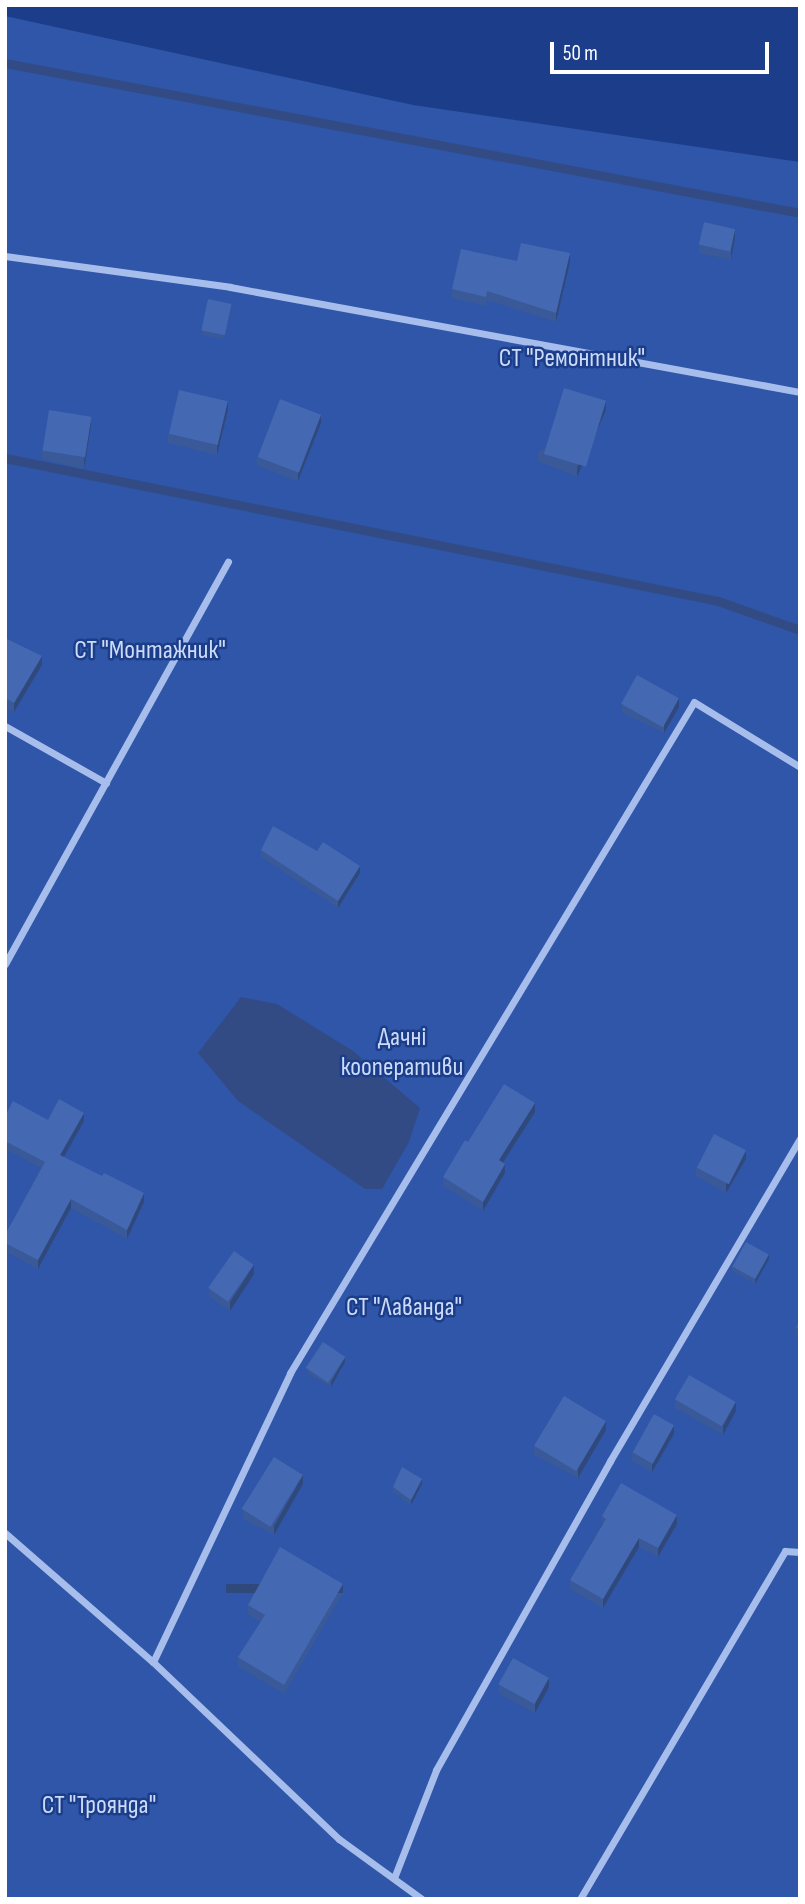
<!DOCTYPE html>
<meta charset="utf-8">
<style>
body{margin:0}
#map{position:relative;width:805px;height:1904px;overflow:hidden;background:#1c3e8a;font-family:"Sofia Sans Condensed",sans-serif}
div>[style]{position:absolute}
.green>*{inset:0;background:#2f56a8}
.water>*{inset:0;background:#334b84}
.stream>*{height:9px;margin:-4.5px;padding:0 4.5px;transform-origin:4.5px;border-radius:4.5px;background:#334b84}
.minor>*{height:7px;margin:-3.5px;padding:0 3.5px;transform-origin:3.5px;border-radius:3.5px;background:#a7bdec}
.wall>*{inset:0;background:#3a5999}
.shaded-wall>*{inset:0;background:#30497d;transform-origin:0 0}
.building>*{inset:0;background:#4468b2;transform-origin:0 0}
span{translate:-50% -50%;white-space:nowrap;text-align:center;line-height:1.15;-webkit-text-stroke:5px #1c3e8a;paint-order:stroke}
.park-label{font-size:26px;color:#ccdbf9}
.frame{position:absolute;inset:0;border:7px solid #fff;pointer-events:none}
.scale{position:absolute;left:550px;top:42px;width:219px;height:32px;box-sizing:border-box;border:4px solid #fff;border-top:0;padding-left:9px;font-size:21px;line-height:24px;white-space:nowrap;color:#fff;-webkit-text-stroke:5px #1c3e8a;paint-order:stroke}
</style>
<div id="map">
<div class="green">
<div style="clip-path:polygon(5px 16px,413px 105px,800px 162px,800px 1899px,5px 1899px)"></div>
</div>
<div class="water">
<div style="clip-path:polygon(241px 997px,277px 1004px,353px 1051px,420px 1108px,409px 1142px,382px 1189px,365px 1189px,238px 1101px,198px 1053px)"></div>
</div>
<div class="stream">
<div style="left:5px;top:63px;width:809px;rotate:10.68deg"></div>
<div style="left:5px;top:458px;width:727px;rotate:11.34deg"></div>
<div style="left:718px;top:601px;width:87px;rotate:19.5deg"></div>
</div>
<div class="minor">
<div style="left:5px;top:256px;width:227px;rotate:7.8deg"></div>
<div style="left:230px;top:287px;width:580px;rotate:10.44deg"></div>
<div style="left:5px;top:726px;width:116px;rotate:29.4deg"></div>
<div style="left:5px;top:964px;width:460px;rotate:-61deg"></div>
<div style="left:5px;top:1533px;width:196px;rotate:41.1deg"></div>
<div style="left:153px;top:1662px;width:257px;rotate:43.6deg"></div>
<div style="left:339px;top:1839px;width:102px;rotate:35.9deg"></div>
<div style="left:153px;top:1662px;width:320px;rotate:-64.6deg"></div>
<div style="left:290px;top:1373px;width:783px;rotate:-58.95deg"></div>
<div style="left:694px;top:702px;width:124px;rotate:31.5deg"></div>
<div style="left:394px;top:1878px;width:116px;rotate:-68.7deg"></div>
<div style="left:436px;top:1770px;width:355px;rotate:-60.6deg"></div>
<div style="left:610px;top:1461px;width:374px;rotate:-59.5deg"></div>
<div style="left:580px;top:1899px;width:404px;rotate:-59.5deg"></div>
<div style="left:785px;top:1551px;width:15px;rotate:4deg"></div>
</div>
<div class="wall">
<div style="clip-path:polygon(735px 238px,731px 260px,699px 253px,699px 244px)"></div>
<div style="clip-path:polygon(517px 261px,570px 262px,556px 322px,487px 300px,486px 306px,452px 298px,452px 289px)"></div>
<div style="clip-path:polygon(231px 308px,224px 339px,202px 335px,202px 330px)"></div>
<div style="clip-path:polygon(228px 410px,217px 455px,168px 443px,168px 434px)"></div>
<div style="clip-path:polygon(606px 410px,577px 477px,538px 461px,538px 452px)"></div>
<div style="clip-path:polygon(321px 423px,298px 481px,257px 466px,257px 457px)"></div>
<div style="clip-path:polygon(91px 426px,84px 469px,42px 459px,42px 450px)"></div>
<div style="clip-path:polygon(5px 638px,42px 665px,14px 712px,5px 707px)"></div>
<div style="clip-path:polygon(622px 704px,679px 707px,664px 733px,622px 713px)"></div>
<div style="clip-path:polygon(261px 850px,317px 851px,360px 873px,338px 908px,261px 857px)"></div>
<div style="clip-path:polygon(535px 1112px,503px 1163px,505px 1173px,483px 1211px,443px 1186px,443px 1177px,468px 1142px)"></div>
<div style="clip-path:polygon(5px 1116px,48px 1120px,84px 1121px,64px 1157px,144px 1202px,127px 1239px,71px 1208px,38px 1269px,5px 1251px,5px 1235px,41px 1168px,5px 1149px)"></div>
<div style="clip-path:polygon(746px 1159px,726px 1193px,696px 1176px,696px 1167px)"></div>
<div style="clip-path:polygon(769px 1259px,755px 1284px,732px 1271px,732px 1266px)"></div>
<div style="clip-path:polygon(254px 1274px,230px 1311px,209px 1297px,209px 1288px)"></div>
<div style="clip-path:polygon(800px 1321px,800px 1338px,796px 1336px,796px 1327px)"></div>
<div style="clip-path:polygon(345px 1362px,331px 1387px,308px 1374px,308px 1369px)"></div>
<div style="clip-path:polygon(675px 1399px,736px 1411px,723px 1435px,675px 1408px)"></div>
<div style="clip-path:polygon(606px 1430px,578px 1478px,534px 1455px,534px 1446px)"></div>
<div style="clip-path:polygon(674px 1434px,652px 1472px,632px 1461px,632px 1452px)"></div>
<div style="clip-path:polygon(303px 1484px,274px 1535px,243px 1519px,243px 1510px)"></div>
<div style="clip-path:polygon(422px 1484px,411px 1505px,393px 1492px,393px 1487px)"></div>
<div style="clip-path:polygon(602px 1516px,677px 1524px,658px 1557px,639px 1547px,603px 1608px,570px 1589px,570px 1580px,602px 1525px)"></div>
<div style="clip-path:polygon(343px 1593px,284px 1694px,238px 1666px,238px 1657px,261px 1622px,248px 1614px,248px 1605px)"></div>
<div style="clip-path:polygon(499px 1685px,549px 1687px,535px 1713px,499px 1694px)"></div>
</div>
<div class="shaded-wall">
<div style="clip-path:polygon(735px 229px,735px 238px,731px 260px,731px 251px)"></div>
<div style="clip-path:polygon(570px 253px,570px 262px,556px 322px,556px 313px)"></div>
<div style="clip-path:polygon(228px 401px,228px 410px,217px 455px,217px 446px)"></div>
<div style="clip-path:polygon(606px 401px,606px 410px,577px 477px,577px 468px)"></div>
<div style="clip-path:polygon(321px 415px,321px 423px,298px 481px,298px 472px)"></div>
<div style="clip-path:polygon(91px 417px,91px 426px,84px 469px,84px 460px)"></div>
<div style="clip-path:polygon(42px 656px,42px 665px,14px 712px,14px 703px)"></div>
<div style="clip-path:polygon(679px 698px,679px 707px,664px 733px,664px 724px)"></div>
<div style="clip-path:polygon(360px 866px,360px 873px,338px 908px,338px 901px)"></div>
<div style="clip-path:polygon(535px 1103px,535px 1112px,499px 1169px,499px 1160px)"></div>
<div style="clip-path:polygon(84px 1113px,84px 1121px,60px 1164px,60px 1155px)"></div>
<div style="clip-path:polygon(746px 1150px,746px 1159px,726px 1193px,726px 1184px)"></div>
<div style="clip-path:polygon(505px 1164px,505px 1173px,483px 1211px,483px 1202px)"></div>
<div style="clip-path:polygon(144px 1193px,144px 1202px,127px 1239px,127px 1230px)"></div>
<div style="clip-path:polygon(71px 1199px,71px 1208px,38px 1269px,38px 1260px)"></div>
<div style="clip-path:polygon(769px 1255px,769px 1259px,755px 1284px,755px 1279px)"></div>
<div style="clip-path:polygon(254px 1265px,254px 1274px,230px 1311px,230px 1302px)"></div>
<div style="clip-path:polygon(345px 1357px,345px 1362px,331px 1387px,331px 1382px)"></div>
<div style="clip-path:polygon(736px 1402px,736px 1411px,723px 1435px,723px 1426px)"></div>
<div style="clip-path:polygon(606px 1421px,606px 1430px,578px 1478px,578px 1469px)"></div>
<div style="clip-path:polygon(674px 1425px,674px 1434px,652px 1472px,652px 1463px)"></div>
<div style="clip-path:polygon(303px 1475px,303px 1484px,274px 1535px,274px 1526px)"></div>
<div style="clip-path:polygon(422px 1479px,422px 1484px,411px 1505px,411px 1500px)"></div>
<div style="clip-path:polygon(677px 1515px,677px 1524px,658px 1557px,658px 1548px)"></div>
<div style="clip-path:polygon(639px 1538px,639px 1547px,603px 1608px,603px 1599px)"></div>
<div style="left:343px;top:1584px;width:9px;height:117px;rotate:90deg"></div>
<div style="clip-path:polygon(549px 1678px,549px 1687px,535px 1713px,535px 1704px)"></div>
</div>
<div class="building">
<div style="left:704px;top:222px;width:32px;height:23px;rotate:13deg"></div>
<div style="clip-path:polygon(521px 243px,570px 253px,556px 313px,487px 291px,486px 297px,452px 289px,461px 249px,517px 261px)"></div>
<div style="left:208px;top:299px;width:24px;height:32px;rotate:12deg"></div>
<div style="left:564px;top:388px;width:44px;height:69px;rotate:17deg"></div>
<div style="left:179px;top:390px;width:50px;height:45px;rotate:13deg"></div>
<div style="left:280px;top:399px;width:44px;height:62px;rotate:21deg"></div>
<div style="left:49px;top:410px;width:43px;height:41px;rotate:9deg"></div>
<div style="clip-path:polygon(5px 638px,42px 656px,14px 703px,5px 698px)"></div>
<div style="left:637px;top:675px;width:48px;height:33px;rotate:29deg"></div>
<div style="clip-path:polygon(273px 826px,317px 851px,323px 842px,360px 866px,338px 901px,261px 850px)"></div>
<div style="clip-path:polygon(504px 1084px,535px 1103px,499px 1160px,505px 1164px,483px 1202px,443px 1177px,465px 1140px,468px 1142px)"></div>
<div style="clip-path:polygon(59px 1099px,84px 1113px,60px 1155px,102px 1176px,104px 1173px,144px 1193px,127px 1230px,71px 1199px,38px 1260px,5px 1243px,5px 1235px,45px 1162px,5px 1141px,5px 1116px,13px 1101px,48px 1120px)"></div>
<div style="left:714px;top:1134px;width:36px;height:38px;rotate:27deg"></div>
<div style="left:746px;top:1242px;width:26px;height:28px;rotate:29deg"></div>
<div style="left:234px;top:1251px;width:24px;height:45px;rotate:35deg"></div>
<div style="clip-path:polygon(800px 1321px,800px 1329px,796px 1327px)"></div>
<div style="left:323px;top:1342px;width:27px;height:31px;rotate:34deg"></div>
<div style="left:689px;top:1375px;width:54px;height:28px;rotate:30deg"></div>
<div style="left:564px;top:1396px;width:49px;height:58px;rotate:31deg"></div>
<div style="left:654px;top:1414px;width:23px;height:44px;rotate:29deg"></div>
<div style="left:274px;top:1457px;width:34px;height:61px;rotate:32deg"></div>
<div style="clip-path:polygon(402px 1467px,422px 1479px,411px 1500px,393px 1487px)"></div>
<div style="clip-path:polygon(621px 1483px,677px 1515px,658px 1548px,639px 1538px,603px 1599px,570px 1580px,606px 1519px,602px 1516px)"></div>
<div style="clip-path:polygon(280px 1547px,343px 1584px,284px 1685px,238px 1657px,265px 1615px,248px 1605px)"></div>
<div style="left:513px;top:1658px;width:41px;height:30px;rotate:29deg"></div>
</div>
<div class="park-label">
<span style="left:572px;top:359px">СТ "Ремонтник"</span>
<span style="left:150px;top:651px">СТ "Монтажник"</span>
<span style="left:402px;top:1053px">Дачні<br>кооперативи</span>
<span style="left:404px;top:1308px">СТ "Лаванда"</span>
<span style="left:99px;top:1806px">СТ "Троянда"</span>
</div>
<div class="frame"></div>
<div class="scale">50 m</div>
</div>
